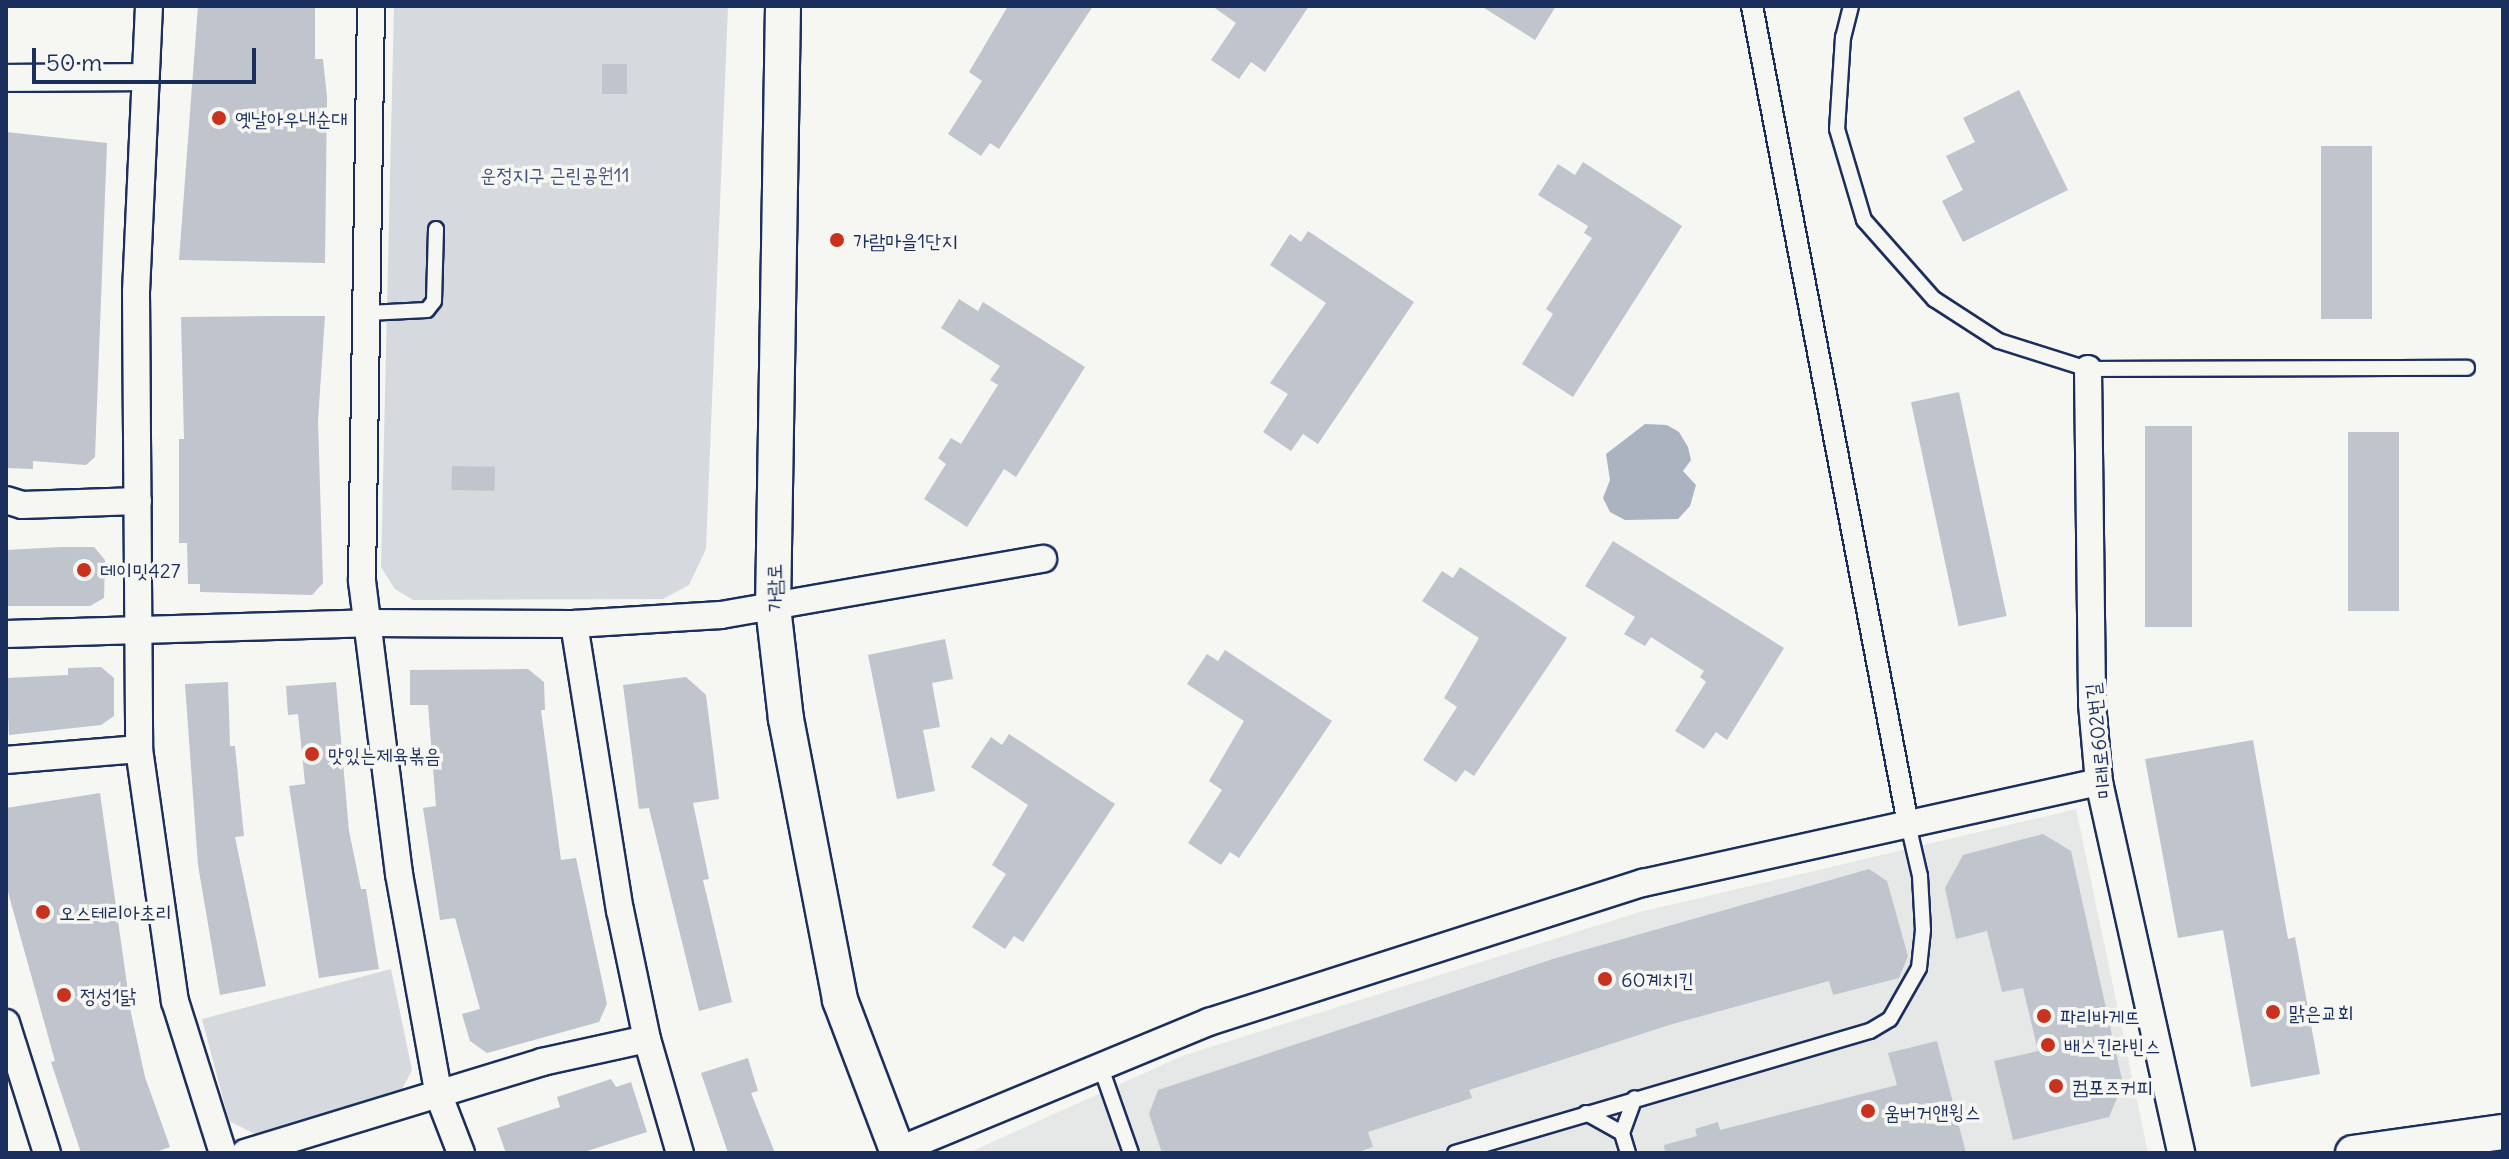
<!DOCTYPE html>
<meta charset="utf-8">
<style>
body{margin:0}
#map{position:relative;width:2509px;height:1159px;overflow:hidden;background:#f6f6f2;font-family:Delius,"Poor Story",sans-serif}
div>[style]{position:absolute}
.built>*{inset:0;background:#e6e7e7}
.green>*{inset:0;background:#d6d9dd}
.water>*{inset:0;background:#abb2c0}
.building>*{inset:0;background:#c0c4cd;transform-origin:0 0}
.roads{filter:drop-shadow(2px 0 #1b2f5e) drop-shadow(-2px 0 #1b2f5e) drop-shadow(0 2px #1b2f5e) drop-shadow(0 -2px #1b2f5e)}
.service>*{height:14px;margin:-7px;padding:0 7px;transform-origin:7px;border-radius:7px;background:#f6f6f2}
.pedestrian>*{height:20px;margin:-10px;padding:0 10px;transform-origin:10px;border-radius:10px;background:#f6f6f2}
.minor>*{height:26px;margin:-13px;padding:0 13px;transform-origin:13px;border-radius:13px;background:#f6f6f2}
.tertiary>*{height:34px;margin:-17px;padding:0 17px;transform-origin:17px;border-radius:17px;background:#f6f6f2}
.dots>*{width:22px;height:22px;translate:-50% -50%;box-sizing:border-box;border:4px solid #f6f6f2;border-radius:50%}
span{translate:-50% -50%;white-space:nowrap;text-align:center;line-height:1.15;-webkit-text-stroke:7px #f6f6f2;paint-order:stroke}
.poi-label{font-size:20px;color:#1b2f5e}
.left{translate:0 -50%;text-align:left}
.park-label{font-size:20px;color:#405177}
.street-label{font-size:20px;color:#1b2f5e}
.frame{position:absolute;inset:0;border:8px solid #1b2f5e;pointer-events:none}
.scale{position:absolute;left:32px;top:48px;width:224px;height:36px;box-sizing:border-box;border:4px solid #1b2f5e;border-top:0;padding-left:10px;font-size:24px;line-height:28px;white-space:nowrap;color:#1b2f5e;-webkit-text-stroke:6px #f6f6f2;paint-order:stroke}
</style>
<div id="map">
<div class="built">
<div style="clip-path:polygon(2076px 809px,2148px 1153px,968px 1153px,1182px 1056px,1640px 912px)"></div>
</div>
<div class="green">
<div style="clip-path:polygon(394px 6px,728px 6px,706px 549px,689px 585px,663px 599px,413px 600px,395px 589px,381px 567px)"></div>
<div style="clip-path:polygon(391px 969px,412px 1070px,400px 1093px,255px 1134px,229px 1121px,202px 1019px)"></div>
</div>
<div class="water">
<div style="clip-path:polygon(1645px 424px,1667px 425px,1679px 432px,1688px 447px,1691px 460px,1683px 471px,1696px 485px,1690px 506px,1678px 519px,1625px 520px,1610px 512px,1603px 498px,1610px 480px,1606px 454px)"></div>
</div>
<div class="building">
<div style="clip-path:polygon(198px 6px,315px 6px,315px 59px,323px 59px,327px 97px,325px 263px,179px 260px)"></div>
<div style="clip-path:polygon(1008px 6px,1093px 6px,999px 149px,990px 143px,981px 156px,948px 134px,982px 81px,969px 72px)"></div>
<div style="clip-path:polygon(1212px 6px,1309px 6px,1265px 72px,1251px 62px,1239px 79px,1211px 60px,1236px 23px)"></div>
<div style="clip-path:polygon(1481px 6px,1556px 6px,1535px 40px)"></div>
<div style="left:602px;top:64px;width:25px;height:30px"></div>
<div style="clip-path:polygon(2019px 90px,2068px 190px,1963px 242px,1942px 201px,1963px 190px,1946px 156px,1975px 142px,1963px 118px)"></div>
<div style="clip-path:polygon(6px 132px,107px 143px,95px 457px,86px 465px,33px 461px,33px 469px,6px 468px)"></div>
<div style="left:2321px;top:146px;width:51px;height:173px"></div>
<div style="clip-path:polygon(1583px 162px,1682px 226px,1573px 397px,1522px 364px,1553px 314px,1546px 309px,1592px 238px,1584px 233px,1588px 226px,1538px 195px,1558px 164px,1575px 175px)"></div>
<div style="clip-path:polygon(1308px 231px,1414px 302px,1318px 444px,1303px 434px,1291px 451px,1263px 432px,1288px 394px,1270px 383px,1326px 303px,1270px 265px,1290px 234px,1301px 242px)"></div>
<div style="clip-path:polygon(959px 299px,978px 311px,983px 302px,1085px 367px,1016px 477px,1004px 469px,967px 527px,924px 499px,946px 464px,938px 458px,951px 438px,961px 444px,998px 385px,990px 380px,1000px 366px,941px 328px)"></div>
<div style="clip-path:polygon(275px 316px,325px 316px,318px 421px,323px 583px,312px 595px,200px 592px,200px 584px,188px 584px,187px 543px,179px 543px,179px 439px,184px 439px,181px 317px)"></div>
<div style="left:1959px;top:392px;width:229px;height:49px;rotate:78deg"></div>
<div style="left:2145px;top:426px;width:47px;height:201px"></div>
<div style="left:2348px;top:432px;width:51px;height:179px"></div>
<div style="left:452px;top:466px;width:43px;height:24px;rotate:1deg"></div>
<div style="clip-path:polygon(1613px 541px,1784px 648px,1727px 740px,1716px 732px,1704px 749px,1675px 731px,1706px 682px,1700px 677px,1704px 671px,1651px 637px,1645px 646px,1624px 634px,1635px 617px,1585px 586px)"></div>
<div style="clip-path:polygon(61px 547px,94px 547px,105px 560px,104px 598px,90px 606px,6px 606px,6px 550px)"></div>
<div style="clip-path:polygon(1460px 567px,1567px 638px,1474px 776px,1465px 770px,1456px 782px,1423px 760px,1457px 707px,1444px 698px,1479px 638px,1422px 601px,1442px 571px,1453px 578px)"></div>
<div style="clip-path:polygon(945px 639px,953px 679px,932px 683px,940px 727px,923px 730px,935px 791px,897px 799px,868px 655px)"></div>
<div style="clip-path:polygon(1225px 650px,1332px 721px,1239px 858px,1230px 852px,1221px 865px,1188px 843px,1222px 790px,1209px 781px,1244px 721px,1187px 684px,1207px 654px,1218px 661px)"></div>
<div style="clip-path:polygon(101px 667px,114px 678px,114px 716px,101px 725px,9px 735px,6px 678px,68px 675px,68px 668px)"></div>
<div style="clip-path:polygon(528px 669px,544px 682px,545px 710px,541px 710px,561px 860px,576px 858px,607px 1004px,599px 1022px,487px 1053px,470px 1041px,462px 1014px,480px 1009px,455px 918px,440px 920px,423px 808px,436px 806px,428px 705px,410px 705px,410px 670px)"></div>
<div style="clip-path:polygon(686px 677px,706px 695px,719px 799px,693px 803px,709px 879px,703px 880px,732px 1002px,699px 1011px,649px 808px,639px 809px,623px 685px)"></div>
<div style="clip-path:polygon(228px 682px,230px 746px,235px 746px,244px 836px,235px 837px,266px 986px,220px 995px,198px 865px,185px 684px)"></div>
<div style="clip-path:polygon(336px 682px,349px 831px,361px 889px,366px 889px,379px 969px,319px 978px,289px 786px,305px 784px,298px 714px,288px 715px,286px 686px)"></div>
<div style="clip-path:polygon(1009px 734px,1115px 804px,1023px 942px,1014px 936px,1005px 949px,972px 927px,1006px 874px,992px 865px,1028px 805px,971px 767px,991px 737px,1002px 745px)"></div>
<div style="clip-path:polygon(2253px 740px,2288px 939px,2295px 937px,2320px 1074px,2251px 1087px,2223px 930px,2178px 938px,2145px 759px)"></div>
<div style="clip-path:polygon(100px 793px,131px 1013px,145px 1077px,170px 1147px,153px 1153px,81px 1153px,51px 1062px,55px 1061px,6px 885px,6px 808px)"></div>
<div style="clip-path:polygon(2043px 834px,2071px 851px,2123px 1084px,2109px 1117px,2013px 1140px,1994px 1061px,2038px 1051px,2023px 988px,2002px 992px,1987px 931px,1956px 939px,1945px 888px,1963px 855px)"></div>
<div style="clip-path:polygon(1869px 869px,1887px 881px,1908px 956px,1899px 978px,1833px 995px,1829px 981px,1669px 1025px,1469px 1090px,1472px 1098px,1368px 1132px,1373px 1147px,1355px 1153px,1162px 1153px,1149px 1114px,1158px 1090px,1556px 958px)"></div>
<div style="clip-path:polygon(1937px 1041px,1966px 1153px,1665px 1153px,1664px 1145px,1697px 1136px,1695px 1129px,1718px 1122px,1720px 1130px,1897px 1085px,1888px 1053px)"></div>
<div style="clip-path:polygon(748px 1058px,758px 1091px,751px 1093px,775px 1153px,728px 1153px,701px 1073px)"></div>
<div style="clip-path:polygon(611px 1079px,616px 1087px,631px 1082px,647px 1132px,581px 1153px,506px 1153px,497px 1128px,560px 1107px,557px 1097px)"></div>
</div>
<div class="roads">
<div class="service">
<div style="left:1851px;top:6px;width:32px;rotate:104deg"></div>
<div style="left:1843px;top:37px;width:92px;rotate:93.7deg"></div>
<div style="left:1837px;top:129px;width:95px;rotate:73.5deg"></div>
<div style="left:1864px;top:220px;width:106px;rotate:48.5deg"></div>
<div style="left:1934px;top:299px;width:77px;rotate:32.9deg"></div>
<div style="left:1999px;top:341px;width:93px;rotate:17.5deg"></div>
<div style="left:2088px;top:369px;width:379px;rotate:-0.2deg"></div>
<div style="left:368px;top:313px;width:59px;rotate:-2.9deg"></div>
<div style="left:427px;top:310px;width:11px;rotate:-52deg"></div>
<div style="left:434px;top:301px;width:72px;rotate:-88.4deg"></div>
<div style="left:1100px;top:1065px;width:93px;rotate:70.6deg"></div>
<div style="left:1586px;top:1113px;width:41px;rotate:29.1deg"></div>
<div style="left:1455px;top:1153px;width:433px;rotate:-16.4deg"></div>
<div style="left:1870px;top:1031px;width:23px;rotate:-31deg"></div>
<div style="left:1890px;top:1019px;width:59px;rotate:-60.4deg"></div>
<div style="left:1919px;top:968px;width:38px;rotate:-84deg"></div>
<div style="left:1923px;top:930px;width:54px;rotate:-93.2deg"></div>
<div style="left:1920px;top:876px;width:53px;rotate:-103deg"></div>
<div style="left:1628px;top:1153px;width:21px;rotate:-107deg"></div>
<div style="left:1622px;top:1133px;width:37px;rotate:-70deg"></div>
</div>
<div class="pedestrian">
<div style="left:1752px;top:6px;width:833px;rotate:79.2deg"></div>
</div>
<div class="minor">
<div style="left:149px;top:6px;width:286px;rotate:92.6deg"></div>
<div style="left:136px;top:292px;width:457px;rotate:89.6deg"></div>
<div style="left:139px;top:749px;width:255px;rotate:81.9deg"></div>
<div style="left:175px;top:1001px;width:159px;rotate:72.5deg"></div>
<div style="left:371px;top:6px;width:575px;rotate:90.9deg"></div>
<div style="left:362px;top:581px;width:295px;rotate:82.8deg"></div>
<div style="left:399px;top:874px;width:226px;rotate:79.8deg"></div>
<div style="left:439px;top:1096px;width:61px;rotate:68.9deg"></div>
<div style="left:6px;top:78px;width:138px;rotate:-0.4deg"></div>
<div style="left:2088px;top:369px;width:335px;rotate:89.3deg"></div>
<div style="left:2092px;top:704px;width:78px;rotate:84.9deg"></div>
<div style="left:2099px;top:782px;width:380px;rotate:77.5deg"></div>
<div style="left:6px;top:500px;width:17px;rotate:17deg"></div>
<div style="left:22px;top:505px;width:116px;rotate:-2deg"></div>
<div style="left:574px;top:624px;width:290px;rotate:80.9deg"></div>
<div style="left:620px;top:910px;width:132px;rotate:78.2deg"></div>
<div style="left:647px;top:1039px;width:119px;rotate:73.9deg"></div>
<div style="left:6px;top:634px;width:362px;rotate:-1.7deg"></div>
<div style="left:368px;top:623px;width:206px;rotate:0.3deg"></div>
<div style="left:574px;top:624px;width:147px;rotate:-3.5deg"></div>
<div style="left:721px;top:615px;width:327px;rotate:-9.9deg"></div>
<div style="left:6px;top:760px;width:133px;rotate:-4.7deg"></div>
<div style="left:6px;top:1023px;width:136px;rotate:72.5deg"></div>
<div style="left:897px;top:1151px;width:338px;rotate:-22.5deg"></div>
<div style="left:1209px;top:1022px;width:456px;rotate:-17.8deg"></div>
<div style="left:1643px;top:883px;width:467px;rotate:-12.5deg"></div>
<div style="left:245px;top:1153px;width:311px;rotate:-17deg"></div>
<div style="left:542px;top:1062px;width:107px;rotate:-12.4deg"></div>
</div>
<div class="tertiary">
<div style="left:783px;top:6px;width:601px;rotate:90.95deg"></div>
<div style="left:773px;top:607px;width:113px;rotate:83.4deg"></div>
<div style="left:786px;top:719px;width:286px;rotate:79.1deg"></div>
<div style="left:840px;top:1000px;width:164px;rotate:69.2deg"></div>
<div style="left:2353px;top:1153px;width:151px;rotate:-8deg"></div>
</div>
</div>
<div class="dots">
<div style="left:219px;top:118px;background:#c8321e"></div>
<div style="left:837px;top:240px;background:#c8321e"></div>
<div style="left:84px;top:570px;background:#c8321e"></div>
<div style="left:312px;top:754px;background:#c8321e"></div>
<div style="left:43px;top:912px;background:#c8321e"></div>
<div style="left:1605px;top:979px;background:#c8321e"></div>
<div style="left:64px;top:995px;background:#c8321e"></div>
<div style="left:2273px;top:1012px;background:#c8321e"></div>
<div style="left:2044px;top:1016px;background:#c8321e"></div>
<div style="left:2048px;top:1045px;background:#c8321e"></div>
<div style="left:2056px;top:1086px;background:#c8321e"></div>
<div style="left:1868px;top:1111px;background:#c8321e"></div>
</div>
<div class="poi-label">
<span class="left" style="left:235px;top:118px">옛날아우내순대</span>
<span class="left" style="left:853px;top:240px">가람마을1단지</span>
<span class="left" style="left:100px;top:570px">데이밋427</span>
<span class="left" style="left:328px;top:754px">맛있는제육볶음</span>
<span class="left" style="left:59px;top:912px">오스테리아초리</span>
<span class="left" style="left:1621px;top:979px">60계치킨</span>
<span class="left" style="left:80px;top:995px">정성1닭</span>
<span class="left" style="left:2289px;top:1012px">맑은교회</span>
<span class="left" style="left:2060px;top:1016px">파리바게뜨</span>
<span class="left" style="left:2064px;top:1045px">배스킨라빈스</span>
<span class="left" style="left:2072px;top:1086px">컴포즈커피</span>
<span class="left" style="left:1884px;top:1111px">움버거앤윙스</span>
</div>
<div class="park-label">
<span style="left:555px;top:174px">운정지구 근린공원11</span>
</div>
<div class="street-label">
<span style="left:774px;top:588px;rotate:-91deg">가람로</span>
<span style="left:2098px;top:741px;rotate:-96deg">미래로602번길</span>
</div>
<div class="frame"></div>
<div class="scale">50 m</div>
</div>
